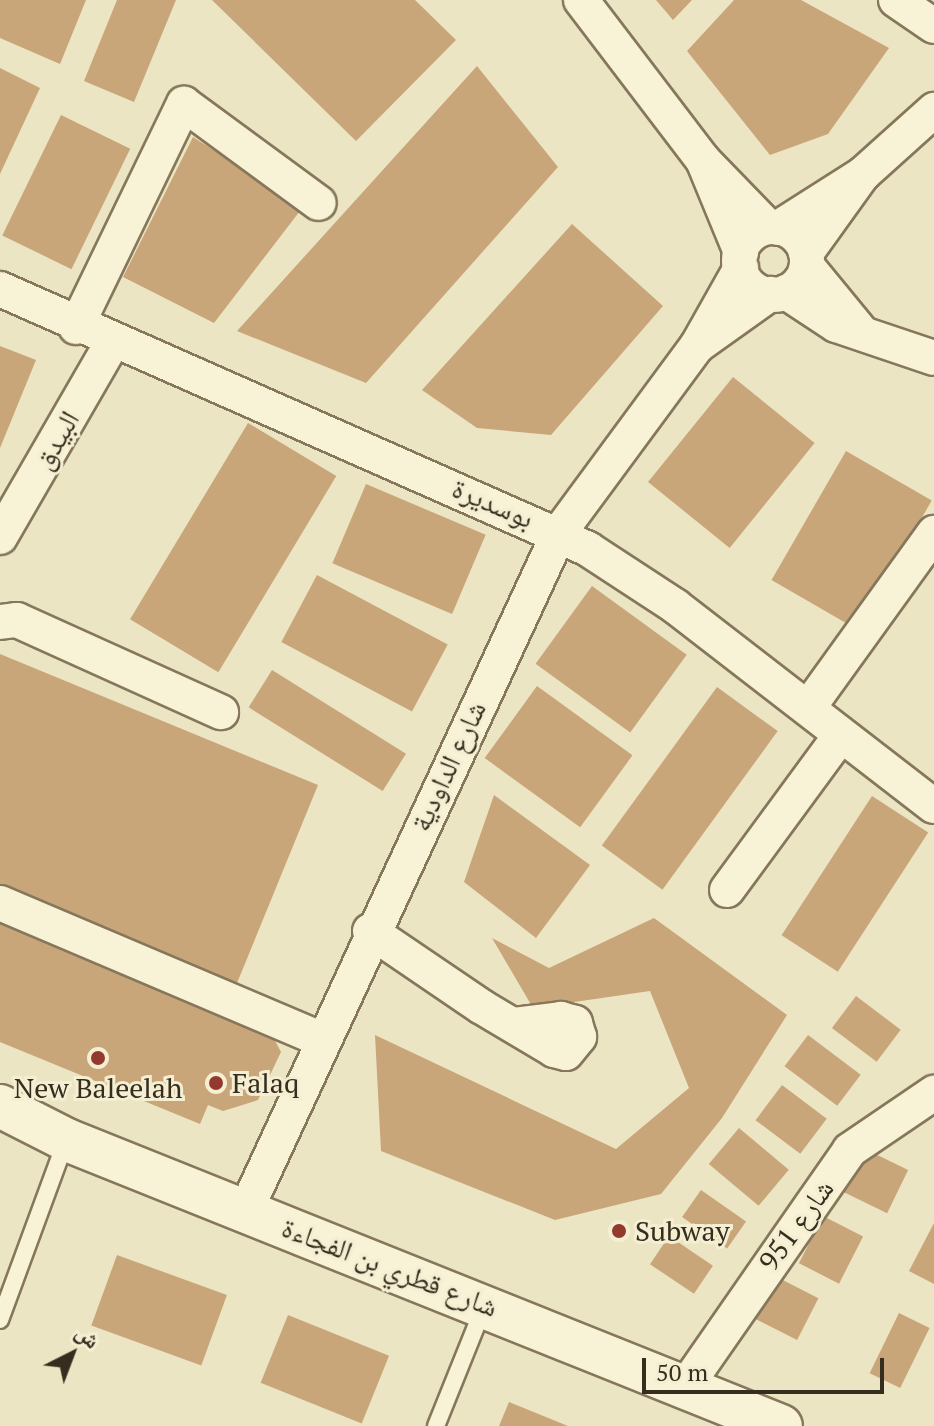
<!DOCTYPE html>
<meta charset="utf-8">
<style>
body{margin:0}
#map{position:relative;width:934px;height:1426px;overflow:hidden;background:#ece5c3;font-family:"PT Serif","Noto Naskh Arabic",serif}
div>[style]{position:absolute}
.building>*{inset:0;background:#c9a57a;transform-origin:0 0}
.roads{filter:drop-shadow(2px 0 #86775b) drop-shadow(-2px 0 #86775b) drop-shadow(0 2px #86775b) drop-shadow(0 -2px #86775b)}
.service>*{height:16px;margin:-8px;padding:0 8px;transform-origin:8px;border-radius:8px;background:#f8f2d6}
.minor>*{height:34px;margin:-17px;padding:0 17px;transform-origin:17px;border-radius:17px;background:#f8f2d6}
.minor>.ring{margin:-17px;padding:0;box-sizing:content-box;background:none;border:34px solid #f8f2d6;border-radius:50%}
.tertiary>*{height:42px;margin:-21px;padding:0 21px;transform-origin:21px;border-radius:21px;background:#f8f2d6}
.dots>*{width:22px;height:22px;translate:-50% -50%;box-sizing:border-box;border:4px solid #f4efd3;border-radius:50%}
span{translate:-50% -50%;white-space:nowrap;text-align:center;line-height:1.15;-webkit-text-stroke:6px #f4efd3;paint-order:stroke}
.street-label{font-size:28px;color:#372d1e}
.poi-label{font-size:28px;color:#372d1e}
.left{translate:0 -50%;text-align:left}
.north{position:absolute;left:32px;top:1314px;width:80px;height:80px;-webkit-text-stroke:6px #f4efd3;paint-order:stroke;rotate:42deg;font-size:22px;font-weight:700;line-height:32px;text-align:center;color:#372d1e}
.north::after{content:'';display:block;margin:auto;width:28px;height:36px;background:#372d1e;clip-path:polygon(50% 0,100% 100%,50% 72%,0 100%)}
.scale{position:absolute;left:642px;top:1358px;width:242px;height:36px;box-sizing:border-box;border:4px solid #372d1e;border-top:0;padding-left:10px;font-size:24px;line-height:28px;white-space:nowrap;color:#372d1e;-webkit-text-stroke:6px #f4efd3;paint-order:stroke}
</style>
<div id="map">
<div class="building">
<div style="clip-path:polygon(0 0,86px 0,60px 64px,0 38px)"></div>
<div style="clip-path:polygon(117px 0,176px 0,134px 102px,84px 81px)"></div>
<div style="clip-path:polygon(212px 0,415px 0,456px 40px,356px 141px)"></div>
<div style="clip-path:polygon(656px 0,692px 0,673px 20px)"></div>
<div style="clip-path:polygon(734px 0,801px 0,889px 48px,828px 134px,770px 155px,687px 51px)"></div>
<div style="clip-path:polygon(477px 66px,558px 167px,366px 383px,237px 331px)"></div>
<div style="clip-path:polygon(0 68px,40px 88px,0 174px)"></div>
<div style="left:61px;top:115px;width:77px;height:134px;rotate:26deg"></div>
<div style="clip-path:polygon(193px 137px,303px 207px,214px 323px,123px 277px)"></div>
<div style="clip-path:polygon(572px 224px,663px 306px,551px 435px,477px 428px,422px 390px)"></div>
<div style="clip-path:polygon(0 346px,36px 360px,0 448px)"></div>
<div style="left:733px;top:377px;width:105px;height:135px;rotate:39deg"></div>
<div style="left:248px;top:423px;width:103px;height:229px;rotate:31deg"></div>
<div style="left:846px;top:451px;width:99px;height:149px;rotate:30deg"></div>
<div style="left:366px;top:484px;width:130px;height:86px;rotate:23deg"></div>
<div style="left:317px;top:575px;width:148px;height:76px;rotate:28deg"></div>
<div style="left:592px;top:586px;width:117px;height:96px;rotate:36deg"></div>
<div style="clip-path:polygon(0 654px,318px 785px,235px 988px,0 890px)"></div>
<div style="left:272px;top:670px;width:158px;height:44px;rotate:32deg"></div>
<div style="left:537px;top:686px;width:118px;height:89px;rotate:36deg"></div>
<div style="left:717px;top:687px;width:75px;height:196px;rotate:36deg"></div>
<div style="clip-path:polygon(494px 795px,590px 865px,536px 938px,464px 882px)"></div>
<div style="left:872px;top:796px;width:67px;height:166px;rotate:33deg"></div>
<div style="clip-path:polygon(0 918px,269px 1029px,281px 1052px,258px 1100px,223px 1111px,208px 1105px,200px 1124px,0 1042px)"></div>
<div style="clip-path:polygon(654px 918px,787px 1015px,722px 1118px,661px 1194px,555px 1220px,381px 1151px,375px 1035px,616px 1149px,689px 1088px,650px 991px,533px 1008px,492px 938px,549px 968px)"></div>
<div style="left:856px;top:996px;width:56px;height:40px;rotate:37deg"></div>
<div style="left:808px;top:1035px;width:66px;height:39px;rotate:37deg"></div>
<div style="left:782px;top:1085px;width:56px;height:44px;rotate:37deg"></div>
<div style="left:739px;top:1128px;width:65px;height:47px;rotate:40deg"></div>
<div style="left:865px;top:1149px;width:48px;height:48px;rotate:26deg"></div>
<div style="left:701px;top:1190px;width:55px;height:33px;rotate:35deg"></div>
<div style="left:823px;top:1216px;width:45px;height:53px;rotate:27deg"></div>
<div style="clip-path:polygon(934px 1223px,934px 1284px,909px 1271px)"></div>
<div style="left:669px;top:1236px;width:53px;height:34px;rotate:34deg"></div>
<div style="left:117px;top:1255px;width:117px;height:75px;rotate:20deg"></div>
<div style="left:773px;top:1275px;width:51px;height:47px;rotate:27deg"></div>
<div style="left:899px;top:1313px;width:34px;height:67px;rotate:26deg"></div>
<div style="left:288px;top:1315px;width:109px;height:73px;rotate:22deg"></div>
<div style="clip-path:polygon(509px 1402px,568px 1426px,499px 1426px)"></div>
</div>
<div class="roads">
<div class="service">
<div style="left:0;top:1320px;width:191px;rotate:-69.8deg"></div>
<div style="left:436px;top:1426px;width:126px;rotate:-68.1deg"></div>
</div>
<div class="minor">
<div style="left:581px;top:0;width:201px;rotate:52.7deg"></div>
<div style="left:703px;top:160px;width:93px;rotate:45.9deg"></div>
<div style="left:896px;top:0;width:46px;rotate:34.4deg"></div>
<div style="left:703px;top:160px;width:100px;rotate:67.6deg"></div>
<div class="ring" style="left:739px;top:227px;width:34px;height:34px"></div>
<div style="left:778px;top:228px;width:101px;rotate:-32.4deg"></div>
<div style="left:863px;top:174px;width:96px;rotate:-42deg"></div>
<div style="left:806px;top:253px;width:96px;rotate:-54.3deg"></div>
<div style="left:807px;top:266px;width:87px;rotate:50.6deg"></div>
<div style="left:0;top:289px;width:643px;rotate:23.85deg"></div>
<div style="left:588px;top:549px;width:104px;rotate:33.2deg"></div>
<div style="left:675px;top:606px;width:327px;rotate:37.7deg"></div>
<div style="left:786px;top:292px;width:60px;rotate:33.4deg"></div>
<div style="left:836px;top:325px;width:103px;rotate:18.6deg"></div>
<div style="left:76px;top:327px;width:248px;rotate:-64.2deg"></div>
<div style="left:184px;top:104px;width:167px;rotate:36.3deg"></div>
<div style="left:697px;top:346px;width:90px;rotate:-35.5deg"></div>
<div style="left:0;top:537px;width:224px;rotate:-60deg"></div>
<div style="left:0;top:622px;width:17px;rotate:-7deg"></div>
<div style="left:17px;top:620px;width:224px;rotate:24.3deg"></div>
<div style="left:808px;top:708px;width:216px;rotate:-54.2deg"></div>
<div style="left:727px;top:890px;width:192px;rotate:-53.7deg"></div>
<div style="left:0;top:903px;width:350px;rotate:23deg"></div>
<div style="left:370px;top:931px;width:135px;rotate:34.2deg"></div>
<div style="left:482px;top:1007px;width:84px;rotate:30.8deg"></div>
<div style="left:554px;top:1050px;width:12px;rotate:14deg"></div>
<div style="left:566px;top:1053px;width:21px;rotate:-51deg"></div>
<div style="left:579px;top:1037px;width:15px;rotate:-106deg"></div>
<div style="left:575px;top:1023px;width:15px;rotate:-164deg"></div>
<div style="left:561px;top:1019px;width:47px;rotate:172.7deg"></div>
<div style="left:245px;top:1212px;width:748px;rotate:-65.18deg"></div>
<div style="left:559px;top:533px;width:232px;rotate:-53.6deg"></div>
<div style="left:697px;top:346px;width:90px;rotate:-60.6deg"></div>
<div style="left:686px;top:1386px;width:287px;rotate:-55.2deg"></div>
<div style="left:850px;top:1150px;width:102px;rotate:-34.2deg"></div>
</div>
<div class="tertiary">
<div style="left:0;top:1106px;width:75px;rotate:26.9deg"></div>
<div style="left:67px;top:1140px;width:769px;rotate:21.83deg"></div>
</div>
</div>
<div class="dots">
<div style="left:98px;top:1058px;background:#93392d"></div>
<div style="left:216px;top:1083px;background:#93392d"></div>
<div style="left:619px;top:1231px;background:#93392d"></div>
</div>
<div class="street-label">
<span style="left:56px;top:440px;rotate:-60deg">البيدق</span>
<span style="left:493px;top:503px;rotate:23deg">بوسديرة</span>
<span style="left:448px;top:766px;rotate:-65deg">شارع الداودية</span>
<span style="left:796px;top:1225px;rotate:-54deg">شارع 951</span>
<span style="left:390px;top:1267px;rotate:21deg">شارع قطري بن الفجاءة</span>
</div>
<div class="poi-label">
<span class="left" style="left:232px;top:1083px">Falaq</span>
<span style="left:98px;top:1088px">New Baleelah</span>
<span class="left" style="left:635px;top:1231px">Subway</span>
</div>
<div class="north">ش</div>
<div class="scale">50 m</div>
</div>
